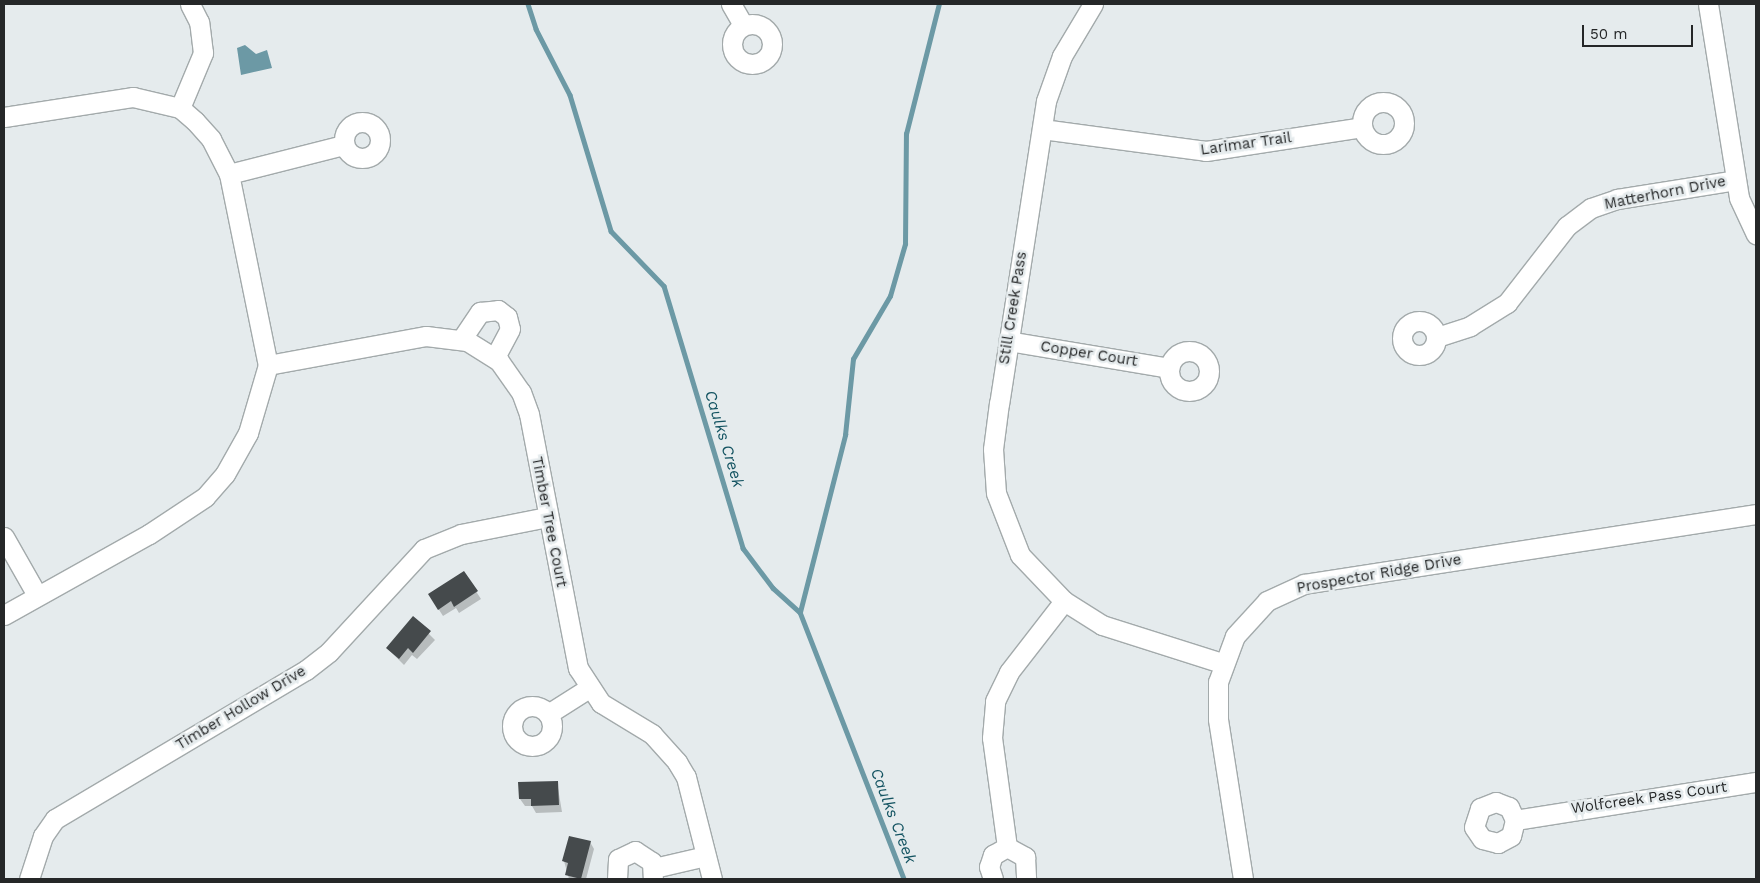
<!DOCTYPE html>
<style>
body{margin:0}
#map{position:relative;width:1760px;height:883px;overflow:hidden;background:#e5ebed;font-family:"Work Sans",sans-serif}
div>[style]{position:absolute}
.water>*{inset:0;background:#6c99a5}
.shadow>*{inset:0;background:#0003}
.stream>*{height:4.5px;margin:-2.25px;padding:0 2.25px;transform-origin:2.25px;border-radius:2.25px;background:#6c99a5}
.building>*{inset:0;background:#454a4c}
.roads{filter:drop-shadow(1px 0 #a3aaab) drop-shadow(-1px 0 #a3aaab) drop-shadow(0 1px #a3aaab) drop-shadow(0 -1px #a3aaab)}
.minor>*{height:19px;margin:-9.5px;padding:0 9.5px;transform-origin:9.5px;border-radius:9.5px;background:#fff}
.minor>.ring{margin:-9.5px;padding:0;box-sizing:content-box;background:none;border:19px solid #fff;border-radius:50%}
span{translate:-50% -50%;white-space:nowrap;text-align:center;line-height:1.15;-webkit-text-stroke:5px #e5ebed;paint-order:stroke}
.street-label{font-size:15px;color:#252728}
.water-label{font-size:16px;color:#135361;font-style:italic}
.frame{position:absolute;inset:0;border:5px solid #252728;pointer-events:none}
.scale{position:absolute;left:1582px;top:25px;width:111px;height:22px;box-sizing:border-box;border:2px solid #252728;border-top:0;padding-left:6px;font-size:15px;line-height:18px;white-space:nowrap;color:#252728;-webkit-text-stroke:4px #e5ebed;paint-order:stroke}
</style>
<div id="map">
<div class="water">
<div style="clip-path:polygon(245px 45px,256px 54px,267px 50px,272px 68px,241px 75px,237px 48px)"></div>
</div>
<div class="shadow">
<div style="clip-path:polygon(464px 573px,481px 599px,459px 613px,456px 608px,443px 616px,434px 602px)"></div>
<div style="clip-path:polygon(413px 618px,435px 640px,417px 659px,412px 655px,404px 665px,387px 648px)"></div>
<div style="clip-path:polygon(557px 782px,562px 812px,536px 813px,532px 806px,525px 806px,520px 799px)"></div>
<div style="clip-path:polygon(590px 842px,594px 849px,586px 879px,569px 879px,564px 861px)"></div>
</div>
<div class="stream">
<div style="left:528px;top:4px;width:26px;rotate:72deg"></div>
<div style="left:536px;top:29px;width:74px;rotate:62.7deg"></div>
<div style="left:570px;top:95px;width:142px;rotate:73.2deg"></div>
<div style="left:611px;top:231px;width:76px;rotate:46.1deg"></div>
<div style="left:664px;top:286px;width:274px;rotate:73.2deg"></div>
<div style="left:743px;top:548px;width:50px;rotate:53.1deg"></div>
<div style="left:773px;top:588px;width:36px;rotate:42deg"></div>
<div style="left:800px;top:612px;width:287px;rotate:68.7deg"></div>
<div style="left:800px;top:612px;width:183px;rotate:-75.7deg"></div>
<div style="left:845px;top:435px;width:76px;rotate:-84deg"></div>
<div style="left:853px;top:359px;width:73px;rotate:-59.6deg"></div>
<div style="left:890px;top:296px;width:54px;rotate:-73.9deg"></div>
<div style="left:905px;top:244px;width:110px;rotate:-89.5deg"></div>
<div style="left:906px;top:134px;width:134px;rotate:-75.8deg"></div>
</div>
<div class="building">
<div style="clip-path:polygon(464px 571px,478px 591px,454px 607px,451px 601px,438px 610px,428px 594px)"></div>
<div style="clip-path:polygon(413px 616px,431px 631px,413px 653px,408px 648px,399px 659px,386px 648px)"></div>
<div style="clip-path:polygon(558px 781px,559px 805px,531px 806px,531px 799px,519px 799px,518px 782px)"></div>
<div style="clip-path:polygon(569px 836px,591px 841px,581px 879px,565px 875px,568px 863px,562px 861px)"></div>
</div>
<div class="roads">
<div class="minor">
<div style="left:731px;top:4px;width:24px;rotate:60deg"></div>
<div style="left:1093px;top:4px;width:61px;rotate:120.8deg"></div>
<div style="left:1062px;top:56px;width:48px;rotate:109.6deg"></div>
<div style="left:1046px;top:101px;width:306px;rotate:98.8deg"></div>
<div style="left:999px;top:403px;width:46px;rotate:97.4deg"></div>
<div style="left:993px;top:449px;width:44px;rotate:86.1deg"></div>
<div style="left:996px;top:493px;width:66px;rotate:68.8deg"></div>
<div style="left:1020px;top:555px;width:64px;rotate:46.3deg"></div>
<div style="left:1064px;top:601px;width:45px;rotate:32.3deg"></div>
<div style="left:1102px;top:625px;width:126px;rotate:17.6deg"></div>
<div style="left:1708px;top:4px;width:196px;rotate:80.9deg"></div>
<div style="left:1739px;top:198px;width:40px;rotate:65deg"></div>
<div class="ring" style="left:732px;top:24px;width:21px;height:21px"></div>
<div class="ring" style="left:1362px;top:102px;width:23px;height:23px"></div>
<div style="left:180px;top:108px;width:60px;rotate:-67.3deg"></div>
<div style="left:203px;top:53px;width:31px;rotate:-97deg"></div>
<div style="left:199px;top:22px;width:20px;rotate:-117deg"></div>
<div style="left:4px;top:117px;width:131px;rotate:-8.8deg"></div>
<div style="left:133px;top:97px;width:48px;rotate:13.2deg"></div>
<div style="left:180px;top:108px;width:20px;rotate:41deg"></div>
<div style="left:195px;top:121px;width:24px;rotate:48deg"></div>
<div style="left:211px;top:139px;width:39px;rotate:63deg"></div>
<div style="left:229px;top:174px;width:195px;rotate:78.5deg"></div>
<div style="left:268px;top:365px;width:71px;rotate:106.4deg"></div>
<div style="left:248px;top:433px;width:47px;rotate:119.3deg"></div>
<div style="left:225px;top:474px;width:30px;rotate:131deg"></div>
<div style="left:205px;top:497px;width:67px;rotate:146.5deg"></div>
<div style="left:149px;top:534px;width:166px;rotate:150.8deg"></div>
<div class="ring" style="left:344px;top:122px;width:17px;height:17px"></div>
<div style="left:1042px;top:129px;width:165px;rotate:7.6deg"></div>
<div style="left:1206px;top:151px;width:158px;rotate:-8.7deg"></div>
<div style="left:229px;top:174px;width:119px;rotate:-14.2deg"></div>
<div class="ring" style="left:1402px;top:321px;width:15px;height:15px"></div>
<div style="left:1437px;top:337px;width:35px;rotate:-18deg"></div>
<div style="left:1470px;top:326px;width:44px;rotate:-31.9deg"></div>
<div style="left:1507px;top:303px;width:98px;rotate:-52.1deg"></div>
<div style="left:1567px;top:226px;width:30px;rotate:-37deg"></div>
<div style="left:1591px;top:208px;width:28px;rotate:-19deg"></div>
<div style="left:1617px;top:199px;width:120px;rotate:-9.1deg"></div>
<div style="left:461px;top:340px;width:34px;rotate:-56deg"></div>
<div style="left:480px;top:312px;width:18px;rotate:-6deg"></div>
<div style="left:498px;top:310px;width:11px;rotate:38deg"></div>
<div style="left:507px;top:317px;width:12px;rotate:76deg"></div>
<div style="left:510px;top:329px;width:32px;rotate:118deg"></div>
<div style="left:1008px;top:341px;width:163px;rotate:9.5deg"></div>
<div class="ring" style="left:1169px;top:351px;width:21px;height:21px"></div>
<div style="left:268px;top:365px;width:161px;rotate:-10.4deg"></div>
<div style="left:426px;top:336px;width:41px;rotate:7deg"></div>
<div style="left:467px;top:341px;width:38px;rotate:32deg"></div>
<div style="left:499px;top:361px;width:38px;rotate:55deg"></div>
<div style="left:521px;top:392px;width:23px;rotate:70deg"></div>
<div style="left:529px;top:414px;width:259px;rotate:79.1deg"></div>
<div style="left:578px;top:668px;width:42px;rotate:56.7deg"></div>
<div style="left:601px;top:703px;width:60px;rotate:31.3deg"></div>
<div style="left:652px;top:734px;width:38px;rotate:48deg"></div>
<div style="left:677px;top:762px;width:17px;rotate:59deg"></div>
<div style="left:686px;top:777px;width:105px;rotate:75.7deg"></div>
<div style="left:4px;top:537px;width:67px;rotate:60.4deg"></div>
<div class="ring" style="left:512px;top:706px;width:21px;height:21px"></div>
<div style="left:548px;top:714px;width:49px;rotate:-32.4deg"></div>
<div style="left:1515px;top:820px;width:16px;rotate:104deg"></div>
<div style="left:1511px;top:836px;width:15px;rotate:152deg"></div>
<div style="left:1498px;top:843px;width:16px;rotate:-166deg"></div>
<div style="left:1482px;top:839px;width:14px;rotate:-124deg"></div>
<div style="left:1474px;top:827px;width:20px;rotate:-72deg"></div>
<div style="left:1480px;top:808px;width:17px;rotate:-21deg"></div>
<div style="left:1496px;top:802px;width:14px;rotate:21deg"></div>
<div style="left:1509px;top:807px;width:14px;rotate:65deg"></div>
<div style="left:1515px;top:820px;width:244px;rotate:-9deg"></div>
<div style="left:1007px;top:847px;width:110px;rotate:-97.8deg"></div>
<div style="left:992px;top:738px;width:37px;rotate:-85deg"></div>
<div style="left:995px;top:701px;width:32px;rotate:-64deg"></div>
<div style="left:1009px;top:672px;width:90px;rotate:-52.2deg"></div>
<div style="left:654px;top:868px;width:53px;rotate:-13deg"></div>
<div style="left:29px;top:879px;width:45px;rotate:-72deg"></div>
<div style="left:43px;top:836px;width:21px;rotate:-55deg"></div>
<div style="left:55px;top:819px;width:292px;rotate:-30.7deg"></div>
<div style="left:306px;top:670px;width:29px;rotate:-38deg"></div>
<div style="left:329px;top:652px;width:140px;rotate:-47.3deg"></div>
<div style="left:424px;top:549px;width:40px;rotate:-22deg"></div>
<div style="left:461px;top:534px;width:88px;rotate:-11.2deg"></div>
<div style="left:617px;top:879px;width:20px;rotate:-87deg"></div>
<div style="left:618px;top:859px;width:19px;rotate:-25deg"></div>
<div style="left:635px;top:851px;width:20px;rotate:33deg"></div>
<div style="left:652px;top:862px;width:17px;rotate:87deg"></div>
<div style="left:993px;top:879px;width:13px;rotate:-108deg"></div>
<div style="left:989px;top:867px;width:13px;rotate:-72deg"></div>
<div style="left:993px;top:855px;width:16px;rotate:-30deg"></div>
<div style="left:1007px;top:847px;width:21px;rotate:29deg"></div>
<div style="left:1025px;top:857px;width:22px;rotate:87deg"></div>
<div style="left:1243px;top:879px;width:162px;rotate:-98.9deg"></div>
<div style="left:1218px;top:719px;width:37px;rotate:-90deg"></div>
<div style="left:1218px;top:682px;width:49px;rotate:-69.7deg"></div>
<div style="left:1235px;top:636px;width:47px;rotate:-47.6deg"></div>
<div style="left:1267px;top:601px;width:41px;rotate:-24.7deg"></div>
<div style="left:1304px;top:584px;width:457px;rotate:-8.8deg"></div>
</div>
</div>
<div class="street-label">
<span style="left:1246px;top:144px;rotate:-8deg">Larimar Trail</span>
<span style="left:1665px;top:193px;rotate:-11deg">Matterhorn Drive</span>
<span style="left:1013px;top:308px;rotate:-81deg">Still Creek Pass</span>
<span style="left:1089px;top:354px;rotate:9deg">Copper Court</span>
<span style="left:549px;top:522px;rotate:79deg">Timber Tree Court</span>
<span style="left:1379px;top:574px;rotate:-10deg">Prospector Ridge Drive</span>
<span style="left:241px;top:708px;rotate:-31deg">Timber Hollow Drive</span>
<span style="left:1649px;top:798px;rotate:-8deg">Wolfcreek Pass Court</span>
</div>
<div class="water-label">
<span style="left:724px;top:439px;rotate:73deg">Caulks Creek</span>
<span style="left:893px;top:816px;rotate:69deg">Caulks Creek</span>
</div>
<div class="frame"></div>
<div class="scale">50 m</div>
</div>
